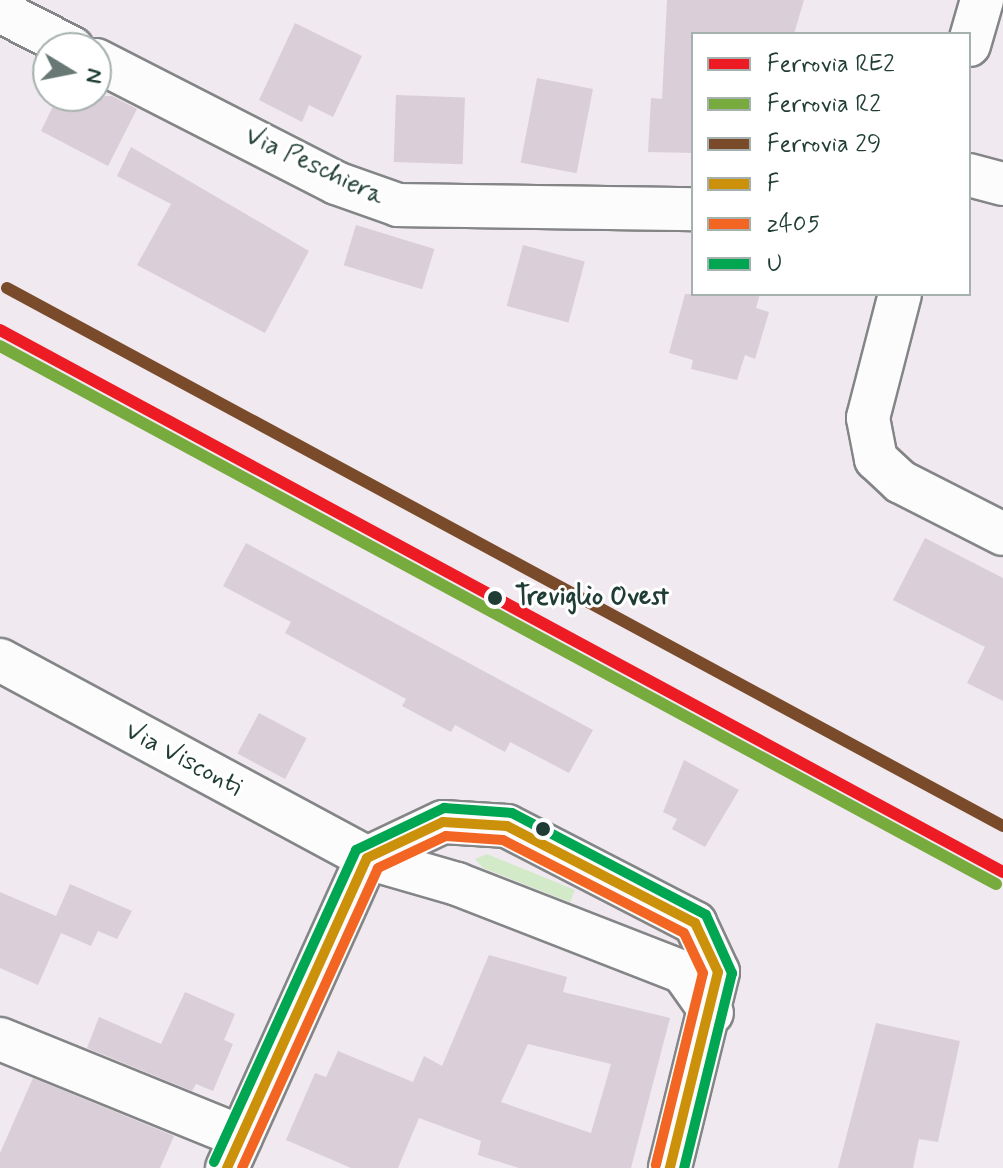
<!DOCTYPE html>
<style>
body{margin:0}
#map{position:relative;width:1003px;height:1168px;overflow:hidden;background:#f0e9ef;font-family:Mynerve,sans-serif}
div>[style]{position:absolute}
.green>*{inset:0;background:#d3eac8}
.building>*{inset:0;background:#dacfd8;transform-origin:0 0}
.roads{filter:drop-shadow(2px 0 #838586) drop-shadow(-2px 0 #838586) drop-shadow(0 2px #838586) drop-shadow(0 -2px #838586)}
.minor>*{height:42px;margin:-21px;padding:0 21px;transform-origin:21px;border-radius:21px;background:#fdfcfd}
.bus-1>*{height:10px;margin:-5px;padding:0 5px;transform-origin:5px;border-radius:5px;background:#cc910a}
.bus-2>*{height:10px;margin:-5px;padding:0 5px;transform-origin:5px;border-radius:5px;background:#f26522}
.bus-3>*{height:10px;margin:-5px;padding:0 5px;transform-origin:5px;border-radius:5px;background:#00a651}
.rail-1>*{height:12px;margin:-6px;padding:0 6px;transform-origin:6px;border-radius:6px;background:#ed1c24}
.rail-2>*{height:12px;margin:-6px;padding:0 6px;transform-origin:6px;border-radius:6px;background:#77ab3d}
.rail-3>*{height:12px;margin:-6px;padding:0 6px;transform-origin:6px;border-radius:6px;background:#7a4b2a}
.dots>*{width:22px;height:22px;translate:-50% -50%;box-sizing:border-box;border:4px solid #fff;border-radius:50%}
span{translate:-50% -50%;white-space:nowrap;text-align:center;line-height:1.15;-webkit-text-stroke:6px #fff;paint-order:stroke}
.street-label{font-size:26px;color:#1f3d34}
.stop-label{font-size:26px;color:#1f3d34;font-weight:700}
.left{translate:0 -50%;text-align:left}
.legend{position:absolute;left:691px;top:32px;width:280px;height:264px;box-sizing:border-box;background:#fff;border:2px solid #a5b1ae;margin:0;padding:10px 14px;list-style:none;font-size:24px;color:#1f3d34}
.legend li{display:flex;align-items:center;gap:16px;height:40px}
.legend b{width:40px;border:2px solid #a5b1ae}
.north{position:absolute;left:32px;top:32px;width:80px;height:80px;box-sizing:border-box;background:#fff;border:2px solid #a5b1ae;border-radius:50%;rotate:100deg;font-size:22px;font-weight:700;line-height:32px;text-align:center;color:#1f3d34}
.north::after{content:'';display:block;margin:auto;width:28px;height:36px;background:#687975;clip-path:polygon(50% 0,100% 100%,50% 72%,0 100%)}
</style>
<div id="map">
<div class="green">
<div style="clip-path:polygon(487px 854px,575px 890px,570px 902px,483px 868px,475px 859px)"></div>
</div>
<div class="building">
<div style="clip-path:polygon(667px 0,804px 0,794px 34px,693px 34px,693px 153px,648px 152px,651px 98px,662px 99px)"></div>
<div style="clip-path:polygon(295px 23px,362px 56px,333px 117px,309px 105px,302px 122px,259px 100px)"></div>
<div style="left:537px;top:78px;width:57px;height:86px;rotate:11deg"></div>
<div style="left:396px;top:95px;width:69px;height:67px;rotate:2deg"></div>
<div style="clip-path:polygon(58px 96px,112px 96px,137px 109px,108px 166px,41px 131px)"></div>
<div style="clip-path:polygon(131px 147px,309px 251px,265px 333px,137px 265px,171px 204px,117px 176px)"></div>
<div style="left:356px;top:225px;width:82px;height:42px;rotate:17deg"></div>
<div style="left:523px;top:245px;width:64px;height:63px;rotate:15deg"></div>
<div style="clip-path:polygon(685px 294px,760px 294px,756px 308px,769px 312px,755px 359px,745px 355px,737px 380px,691px 369px,693px 360px,669px 353px)"></div>
<div style="clip-path:polygon(925px 538px,1003px 578px,1003px 701px,967px 683px,985px 647px,893px 600px)"></div>
<div style="clip-path:polygon(246px 543px,593px 730px,569px 773px,510px 742px,505px 752px,455px 725px,451px 732px,402px 706px,406px 699px,285px 633px,291px 622px,223px 586px)"></div>
<div style="left:259px;top:713px;width:54px;height:46px;rotate:28deg"></div>
<div style="clip-path:polygon(684px 760px,739px 790px,705px 847px,672px 829px,677px 819px,663px 812px)"></div>
<div style="clip-path:polygon(70px 884px,132px 911px,117px 939px,98px 931px,91px 946px,61px 933px,38px 985px,0 968px,0 892px,56px 916px)"></div>
<div style="clip-path:polygon(evenodd,489px 955px,567px 977px,563px 992px,670px 1018px,631px 1168px,519px 1168px,478px 1155px,481px 1141px,419px 1118px,398px 1168px,351px 1168px,286px 1140px,315px 1073px,326px 1077px,338px 1051px,413px 1082px,424px 1056px,442px 1066px,489px 955px,528px 1044px,611px 1064px,591px 1133px,501px 1102px,528px 1044px)"></div>
<div style="clip-path:polygon(185px 992px,235px 1014px,224px 1040px,233px 1044px,213px 1091px,196px 1084px,192px 1091px,87px 1048px,99px 1017px,161px 1044px)"></div>
<div style="clip-path:polygon(876px 1023px,960px 1041px,938px 1142px,919px 1139px,913px 1168px,838px 1168px)"></div>
<div style="clip-path:polygon(33px 1078px,174px 1136px,160px 1168px,0 1168px,0 1153px)"></div>
</div>
<div class="roads">
<div class="minor">
<div style="left:0;top:11px;width:81px;rotate:27.2deg"></div>
<div style="left:969px;top:45px;width:47px;rotate:-73.9deg"></div>
<div style="left:96px;top:60px;width:270px;rotate:27.1deg"></div>
<div style="left:336px;top:183px;width:66px;rotate:19.5deg"></div>
<div style="left:398px;top:205px;width:295px;rotate:0.8deg"></div>
<div style="left:969px;top:175px;width:35px;rotate:15deg"></div>
<div style="left:900px;top:294px;width:128px;rotate:104.5deg"></div>
<div style="left:868px;top:418px;width:42px;rotate:79deg"></div>
<div style="left:876px;top:459px;width:34px;rotate:43deg"></div>
<div style="left:901px;top:482px;width:114px;rotate:27deg"></div>
<div style="left:0;top:660px;width:417px;rotate:28.3deg"></div>
<div style="left:367px;top:858px;width:94px;rotate:16.1deg"></div>
<div style="left:457px;top:884px;width:243px;rotate:21.3deg"></div>
<div style="left:683px;top:972px;width:50px;rotate:54.7deg"></div>
<div style="left:367px;top:858px;width:84px;rotate:-25.3deg"></div>
<div style="left:443px;top:822px;width:64px;rotate:3.6deg"></div>
<div style="left:507px;top:826px;width:212px;rotate:27.3deg"></div>
<div style="left:695px;top:923px;width:54px;rotate:64.9deg"></div>
<div style="left:718px;top:972px;width:202px;rotate:103.8deg"></div>
<div style="left:0;top:1039px;width:260px;rotate:22.1deg"></div>
<div style="left:227px;top:1168px;width:340px;rotate:-65.7deg"></div>
</div>
</div>
<div class="bus-1">
<div style="left:367px;top:858px;width:84px;rotate:-25.3deg"></div>
<div style="left:443px;top:822px;width:64px;rotate:3.6deg"></div>
<div style="left:507px;top:826px;width:212px;rotate:27.3deg"></div>
<div style="left:695px;top:923px;width:54px;rotate:64.9deg"></div>
<div style="left:718px;top:972px;width:202px;rotate:103.8deg"></div>
<div style="left:227px;top:1168px;width:340px;rotate:-65.7deg"></div>
</div>
<div class="bus-2">
<div style="left:242px;top:1168px;width:329px;rotate:-65.6deg"></div>
<div style="left:378px;top:868px;width:75px;rotate:-25.2deg"></div>
<div style="left:446px;top:836px;width:57px;rotate:4deg"></div>
<div style="left:503px;top:840px;width:203px;rotate:27.2deg"></div>
<div style="left:684px;top:933px;width:44px;rotate:64.6deg"></div>
<div style="left:703px;top:973px;width:198px;rotate:103.8deg"></div>
</div>
<div class="bus-3">
<div style="left:214px;top:1162px;width:343px;rotate:-65.5deg"></div>
<div style="left:356px;top:850px;width:98px;rotate:-25.5deg"></div>
<div style="left:444px;top:808px;width:68px;rotate:4.2deg"></div>
<div style="left:512px;top:813px;width:219px;rotate:27.7deg"></div>
<div style="left:706px;top:915px;width:64px;rotate:65.9deg"></div>
<div style="left:732px;top:973px;width:201px;rotate:103.8deg"></div>
</div>
<div class="rail-1">
<div style="left:0;top:330px;width:1140px;rotate:28.39deg"></div>
</div>
<div class="rail-2">
<div style="left:0;top:346px;width:1132px;rotate:28.38deg"></div>
</div>
<div class="rail-3">
<div style="left:7px;top:288px;width:1132px;rotate:28.38deg"></div>
</div>
<div class="dots">
<div style="left:495px;top:598px;background:#1f3d34"></div>
<div style="left:543px;top:829px;background:#1f3d34"></div>
</div>
<div class="street-label">
<span style="left:314px;top:167px;rotate:25deg">Via Peschiera</span>
<span style="left:183px;top:760px;rotate:28deg">Via Visconti</span>
</div>
<div class="stop-label">
<span class="left" style="left:515px;top:598px">Treviglio Ovest</span>
</div>
<ul class="legend">
<li><b style="height:10px;background:#ed1c24"></b>Ferrovia RE2</li>
<li><b style="height:10px;background:#77ab3d"></b>Ferrovia R2</li>
<li><b style="height:10px;background:#7a4b2a"></b>Ferrovia 29</li>
<li><b style="height:10px;background:#cc910a"></b>F</li>
<li><b style="height:10px;background:#f26522"></b>z405</li>
<li><b style="height:10px;background:#00a651"></b>U</li>
</ul>
<div class="north">N</div>
</div>
